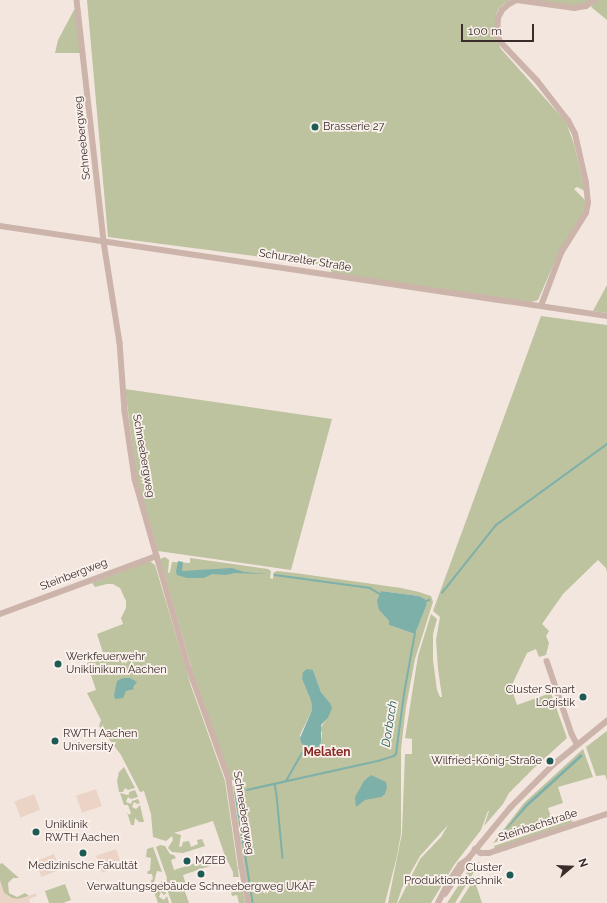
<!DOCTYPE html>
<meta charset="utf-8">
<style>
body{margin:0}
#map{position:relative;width:607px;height:903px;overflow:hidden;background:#f3e6df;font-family:Raleway,sans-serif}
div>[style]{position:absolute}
.green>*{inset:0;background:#bdc29f}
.plaza>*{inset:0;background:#ebd4c6;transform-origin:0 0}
.water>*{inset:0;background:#7eb0aa}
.stream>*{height:1.5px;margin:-0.75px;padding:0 0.75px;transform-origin:0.75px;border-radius:0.75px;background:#7eb0aa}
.minor>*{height:5.5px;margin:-2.75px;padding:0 2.75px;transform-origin:2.75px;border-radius:2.75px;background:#ccb4ab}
.dots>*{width:11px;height:11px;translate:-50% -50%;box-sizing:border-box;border:2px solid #faf1ec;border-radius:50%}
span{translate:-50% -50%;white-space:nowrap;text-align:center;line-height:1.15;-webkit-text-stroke:3.5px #faf1ec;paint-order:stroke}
.poi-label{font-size:11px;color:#392c2a}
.left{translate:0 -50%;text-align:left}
.right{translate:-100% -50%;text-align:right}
.street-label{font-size:11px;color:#392c2a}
.water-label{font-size:12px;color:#1f5b55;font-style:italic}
.neighbourhood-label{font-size:12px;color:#882a23;font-weight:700}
.north{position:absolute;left:551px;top:847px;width:40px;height:40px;-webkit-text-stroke:3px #faf1ec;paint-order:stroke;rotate:71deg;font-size:11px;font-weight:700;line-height:16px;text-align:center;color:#392c2a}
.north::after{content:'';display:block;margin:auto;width:14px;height:18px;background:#392c2a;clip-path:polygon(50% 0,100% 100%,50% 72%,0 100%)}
.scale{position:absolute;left:461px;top:24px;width:73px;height:18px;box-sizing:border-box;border:2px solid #392c2a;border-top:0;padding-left:5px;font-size:12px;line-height:14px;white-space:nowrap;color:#392c2a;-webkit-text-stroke:3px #faf1ec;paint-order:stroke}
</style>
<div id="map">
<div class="green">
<div style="clip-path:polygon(87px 0,509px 0,499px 8px,495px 17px,495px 37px,501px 49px,566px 122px,574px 144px,585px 191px,577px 187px,574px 189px,586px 201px,582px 216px,559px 252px,538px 300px,531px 302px,332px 273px,330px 268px,324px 265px,108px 237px)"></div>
<div style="clip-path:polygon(528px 0,594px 0,578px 7px)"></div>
<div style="clip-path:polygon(597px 0,607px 0,607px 20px,591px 7px)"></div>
<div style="clip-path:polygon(74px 10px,76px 10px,81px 53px,55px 53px,58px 40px)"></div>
<div style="clip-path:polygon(607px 285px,607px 313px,593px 311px)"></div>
<div style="clip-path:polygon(541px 316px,607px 325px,607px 573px,606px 568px,598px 560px,563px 594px,542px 624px,549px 631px,546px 636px,549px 643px,546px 655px,539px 657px,536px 649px,527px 653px,511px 687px,517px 705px,551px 693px,567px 738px,534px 768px,509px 793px,503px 804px,484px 826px,489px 811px,488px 811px,481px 830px,454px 865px,431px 903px,398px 903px,420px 859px,441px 837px,448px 825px,420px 856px,402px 888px,397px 903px,388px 903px,402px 833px,405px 754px,412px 754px,412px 739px,405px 738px,418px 656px,431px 614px,437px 619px,433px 634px,433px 660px,437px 690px,440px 697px,442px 697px,438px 669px,436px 640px,440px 617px,433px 611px)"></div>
<div style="clip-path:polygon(125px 389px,332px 419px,291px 570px,158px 551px,137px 479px)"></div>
<div style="clip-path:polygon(evenodd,165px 557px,169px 560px,168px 573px,170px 572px,172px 562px,190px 563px,190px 558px,268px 569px,271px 571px,270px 578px,273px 579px,273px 573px,277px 571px,295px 573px,401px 588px,419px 592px,431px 596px,433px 602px,415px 659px,406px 707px,401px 749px,401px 833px,397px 856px,385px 903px,251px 903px,245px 872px,233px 786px,235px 785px,241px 790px,243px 789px,240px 785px,231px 779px,192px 669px,160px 559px,165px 557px,381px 591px,419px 596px,425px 599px,427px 604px,415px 634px,389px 625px,389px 621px,379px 610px,381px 591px,165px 557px,313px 670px,321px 692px,330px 703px,328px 718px,320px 728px,322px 733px,321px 743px,318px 747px,313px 748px,305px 747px,301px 743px,300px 735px,312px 710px,311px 701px,302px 679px,313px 670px)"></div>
<div style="clip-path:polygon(150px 561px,155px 565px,191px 686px,225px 781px,239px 877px,233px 877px,233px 872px,225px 856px,213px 821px,174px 833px,181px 835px,179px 847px,182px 846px,183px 842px,189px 841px,191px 847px,198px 844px,197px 840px,202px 839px,205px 846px,183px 853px,172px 852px,168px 848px,173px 840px,172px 836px,166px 841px,153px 837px,151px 814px,144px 791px,140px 792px,121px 755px,99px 726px,101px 720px,87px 693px,96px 690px,87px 663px,104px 656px,97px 634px,123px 624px,121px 618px,126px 608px,126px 601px,120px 588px,113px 584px,107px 584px,95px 587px,92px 583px)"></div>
<div style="clip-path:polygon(607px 731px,607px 780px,605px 775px,596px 776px,586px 747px)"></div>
<div style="clip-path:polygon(583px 749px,593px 777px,558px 787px,563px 803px,548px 808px,553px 823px,493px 843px,524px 803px)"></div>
<div style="clip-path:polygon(124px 767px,135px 788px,128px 790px,125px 788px,123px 792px,119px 792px,117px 781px,119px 772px)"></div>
<div style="clip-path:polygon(135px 790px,138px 797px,131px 799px,128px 797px,126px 802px,131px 804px,132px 801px,138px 799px,140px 803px,137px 804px,134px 802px,132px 807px,136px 809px,140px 805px,144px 822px,139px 822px,135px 818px,134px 825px,131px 825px,127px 812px,129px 815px,131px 813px,128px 805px,124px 805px,120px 793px,128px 795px,129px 794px,129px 792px)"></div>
<div style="clip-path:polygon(571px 820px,573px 822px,495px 849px,494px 846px)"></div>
<div style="clip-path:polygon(160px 845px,165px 846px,170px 854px,174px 855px,176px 858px,171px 860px,174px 870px,196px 863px,197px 865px,204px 862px,205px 864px,215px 860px,216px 864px,183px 875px,187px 888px,184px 889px,189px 903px,172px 903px,165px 884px,167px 878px,156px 847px)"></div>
<div style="clip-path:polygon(153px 847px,162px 872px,157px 871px,154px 882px,155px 884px,152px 885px,151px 880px,153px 879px,152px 874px,148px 874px,147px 872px,150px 870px,151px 858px,146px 857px,147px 849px)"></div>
<div style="clip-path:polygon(480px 862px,455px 903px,447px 903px,472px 865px)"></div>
<div style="clip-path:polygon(2px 863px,19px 878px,13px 878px,8px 883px,9px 893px,17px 897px,25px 893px,29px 896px,15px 900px,4px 893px,0 881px,0 864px)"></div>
<div style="clip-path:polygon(162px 881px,166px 894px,164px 895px,161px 892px,159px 897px,164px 900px,167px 896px,169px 903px,158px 903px,152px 886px,158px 885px)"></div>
<div style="clip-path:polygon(473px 881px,475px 882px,482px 903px,459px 903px)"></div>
<div style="clip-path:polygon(241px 882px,245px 903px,239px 903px,237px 895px,232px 896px,231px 893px,235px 891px,235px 884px)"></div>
<div style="clip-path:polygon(65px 884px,71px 900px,63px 903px,49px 903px,45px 891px)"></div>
</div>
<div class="plaza">
<div style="left:96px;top:789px;width:18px;height:21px;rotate:71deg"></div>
<div style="left:34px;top:794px;width:17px;height:21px;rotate:69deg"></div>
<div style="left:116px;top:849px;width:18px;height:21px;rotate:71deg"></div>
<div style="left:54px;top:854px;width:17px;height:20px;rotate:69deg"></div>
<div style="clip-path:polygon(0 881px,4px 893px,11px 898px,20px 899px,36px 893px,37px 896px,29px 899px,30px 903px,0 903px)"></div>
</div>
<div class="water">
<div style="clip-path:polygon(178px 561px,183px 562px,182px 571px,232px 568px,244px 572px,268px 574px,235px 573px,226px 575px,212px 574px,204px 578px,187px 578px,177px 575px,176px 572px)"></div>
<div style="clip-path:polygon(381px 591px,419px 596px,425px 599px,427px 604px,415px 634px,389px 625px,389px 621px,379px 610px,377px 601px)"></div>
<div style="clip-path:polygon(307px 669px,313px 670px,321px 692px,330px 703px,332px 708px,328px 718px,321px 725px,321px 743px,318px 747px,313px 748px,305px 747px,301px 743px,300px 738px,312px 710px,311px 701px,302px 679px,303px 672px)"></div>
<div style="clip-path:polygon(130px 678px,137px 682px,133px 687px,134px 689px,126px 691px,123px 698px,115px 699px,114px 695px,117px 681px,123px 678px)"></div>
<div style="clip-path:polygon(581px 754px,583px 756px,527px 807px,497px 840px,526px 804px)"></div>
<div style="clip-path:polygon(371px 775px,386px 782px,387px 787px,385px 794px,381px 797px,365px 800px,356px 807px,355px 797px,364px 781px)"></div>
</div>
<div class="stream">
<div style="left:275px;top:575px;width:96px;rotate:7.8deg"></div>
<div style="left:370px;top:588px;width:12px;rotate:31deg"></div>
<div style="left:442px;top:593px;width:87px;rotate:-51.5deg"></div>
<div style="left:496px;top:525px;width:137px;rotate:-36.1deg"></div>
<div style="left:423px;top:603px;width:7px;rotate:-27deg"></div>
<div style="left:286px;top:781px;width:39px;rotate:-60deg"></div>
<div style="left:275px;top:784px;width:11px;rotate:80deg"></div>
<div style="left:277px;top:795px;width:63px;rotate:84.6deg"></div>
<div style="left:247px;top:790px;width:134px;rotate:-12.5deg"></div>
<div style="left:378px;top:761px;width:17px;rotate:-17deg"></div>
<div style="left:394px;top:756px;width:3px;rotate:-45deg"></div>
<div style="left:396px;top:754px;width:61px;rotate:-82.4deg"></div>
<div style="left:404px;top:694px;width:62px;rotate:-79.8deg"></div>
<div style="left:240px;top:791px;width:4px;rotate:153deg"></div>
<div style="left:236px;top:793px;width:111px;rotate:81.2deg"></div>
</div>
<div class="minor">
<div style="left:77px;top:0;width:244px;rotate:83.6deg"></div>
<div style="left:104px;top:242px;width:102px;rotate:81deg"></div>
<div style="left:120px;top:343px;width:68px;rotate:85.8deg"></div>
<div style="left:125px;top:411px;width:69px;rotate:81.6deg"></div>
<div style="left:135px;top:479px;width:197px;rotate:74.1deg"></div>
<div style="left:189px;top:668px;width:118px;rotate:70.2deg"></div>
<div style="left:229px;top:779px;width:90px;rotate:81.7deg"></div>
<div style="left:242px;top:868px;width:36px;rotate:79deg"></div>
<div style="left:0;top:226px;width:614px;rotate:8.43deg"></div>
<div style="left:541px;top:306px;width:57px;rotate:-69.3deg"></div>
<div style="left:561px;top:253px;width:47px;rotate:-58deg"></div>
<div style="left:586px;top:213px;width:10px;rotate:-79deg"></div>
<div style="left:588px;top:203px;width:20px;rotate:-96deg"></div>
<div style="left:586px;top:183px;width:50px;rotate:-102.7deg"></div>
<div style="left:575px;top:134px;width:15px;rotate:-118deg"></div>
<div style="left:568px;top:121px;width:51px;rotate:-127.8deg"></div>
<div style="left:537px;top:81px;width:52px;rotate:-133.5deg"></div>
<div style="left:501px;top:43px;width:8px;rotate:-120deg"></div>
<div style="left:497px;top:36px;width:18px;rotate:-87deg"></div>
<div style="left:498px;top:18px;width:9px;rotate:-63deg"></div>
<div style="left:502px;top:10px;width:9px;rotate:-41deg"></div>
<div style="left:509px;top:4px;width:9px;rotate:-27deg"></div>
<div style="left:517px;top:0;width:58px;rotate:8deg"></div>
<div style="left:574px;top:8px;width:12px;rotate:-9deg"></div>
<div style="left:586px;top:6px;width:11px;rotate:-34deg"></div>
<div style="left:0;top:614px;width:167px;rotate:-20.3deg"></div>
<div style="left:547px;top:661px;width:77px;rotate:71.1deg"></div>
<div style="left:572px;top:734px;width:11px;rotate:63deg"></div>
<div style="left:475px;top:849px;width:7px;rotate:34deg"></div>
<div style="left:481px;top:853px;width:8px"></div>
<div style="left:489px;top:853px;width:124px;rotate:-18.3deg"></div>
<div style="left:445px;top:894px;width:40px;rotate:-56deg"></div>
<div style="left:438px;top:903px;width:22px;rotate:-63deg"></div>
<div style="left:448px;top:883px;width:22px;rotate:-56deg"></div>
<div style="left:460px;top:865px;width:10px;rotate:-37deg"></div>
<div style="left:468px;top:859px;width:66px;rotate:-50.5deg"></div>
<div style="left:510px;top:808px;width:61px;rotate:-45deg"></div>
<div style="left:553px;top:765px;width:70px;rotate:-39.2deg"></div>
</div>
<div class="dots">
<div style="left:315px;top:127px;background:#1f5b55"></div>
<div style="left:58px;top:664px;background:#1f5b55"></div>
<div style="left:583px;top:697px;background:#1f5b55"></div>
<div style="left:55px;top:741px;background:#1f5b55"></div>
<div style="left:550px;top:761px;background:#1f5b55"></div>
<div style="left:36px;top:832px;background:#1f5b55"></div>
<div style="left:83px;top:853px;background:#1f5b55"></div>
<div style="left:187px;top:861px;background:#1f5b55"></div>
<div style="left:201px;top:874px;background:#1f5b55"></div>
<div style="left:510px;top:875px;background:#1f5b55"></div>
</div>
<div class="poi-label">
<span class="left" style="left:323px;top:127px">Brasserie 27</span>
<span class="left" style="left:66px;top:664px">Werkfeuerwehr<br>Uniklinikum Aachen</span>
<span class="right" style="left:575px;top:697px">Cluster Smart<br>Logistik</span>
<span class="left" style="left:63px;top:741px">RWTH Aachen<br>University</span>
<span class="right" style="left:542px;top:761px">Wilfried-König-Straße</span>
<span class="left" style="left:45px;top:832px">Uniklinik<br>RWTH Aachen</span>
<span class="left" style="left:195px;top:861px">MZEB</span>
<span style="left:83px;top:866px">Medizinische Fakultät</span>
<span class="right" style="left:502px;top:875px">Cluster<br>Produktionstechnik</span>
<span style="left:201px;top:887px">Verwaltungsgebäude Schneebergweg UKAF</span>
</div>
<div class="street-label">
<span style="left:83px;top:138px;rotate:-96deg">Schneebergweg</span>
<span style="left:305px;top:261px;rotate:9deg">Schurzelter Straße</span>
<span style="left:143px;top:456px;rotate:80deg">Schneebergweg</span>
<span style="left:74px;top:575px;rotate:-21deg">Steinbergweg</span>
<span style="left:243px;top:813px;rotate:81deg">Schneebergweg</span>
<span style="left:538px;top:826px;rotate:-18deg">Steinbachstraße</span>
</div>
<div class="water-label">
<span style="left:390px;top:724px;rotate:-81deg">Dorbach</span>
</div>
<div class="neighbourhood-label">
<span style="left:327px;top:753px">Melaten</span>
</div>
<div class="north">N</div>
<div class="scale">100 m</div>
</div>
